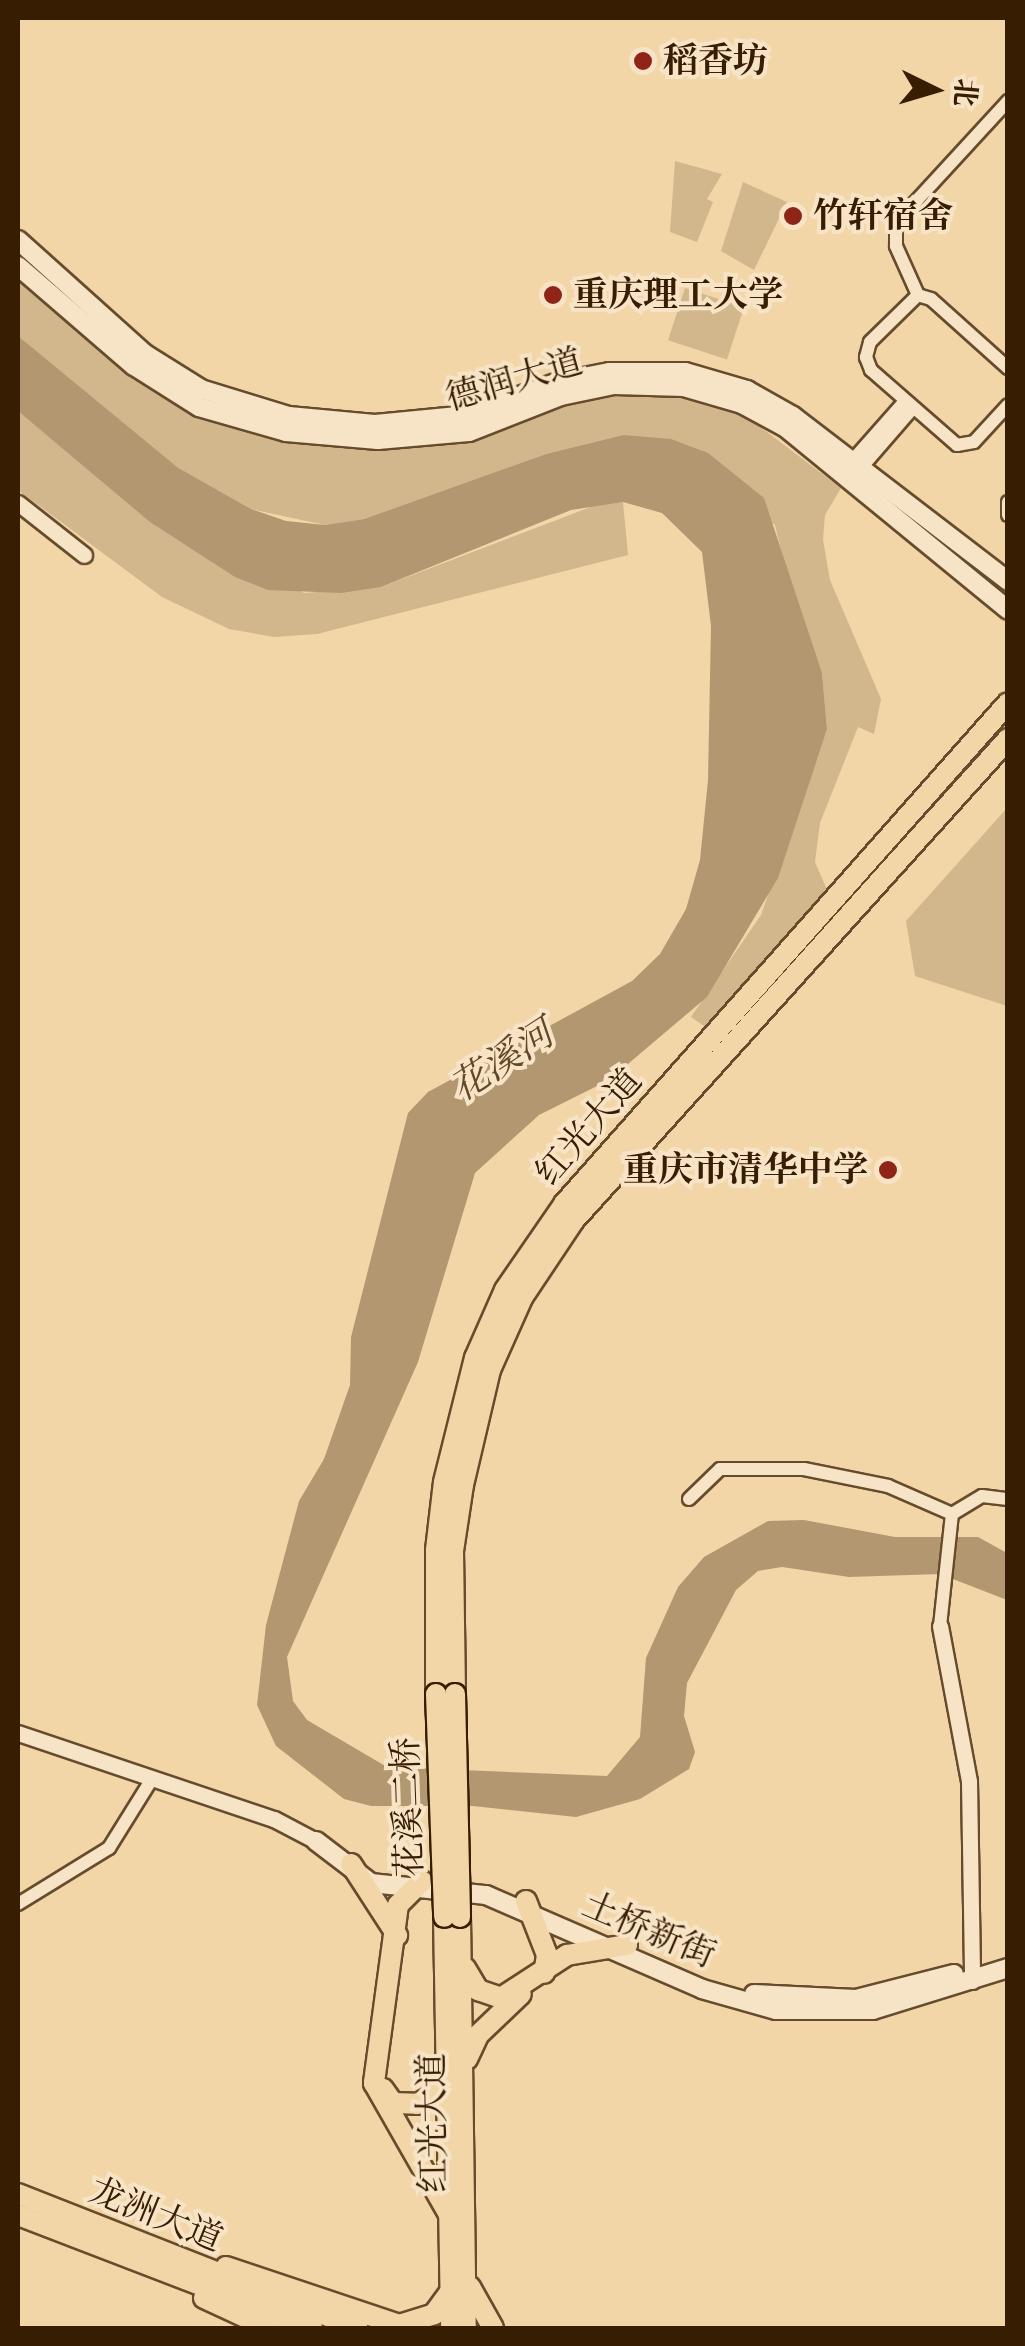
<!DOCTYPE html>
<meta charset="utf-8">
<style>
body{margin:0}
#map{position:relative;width:1025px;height:2346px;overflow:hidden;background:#f2d6a8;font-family:"IM FELL Great Primer","Noto Serif SC",serif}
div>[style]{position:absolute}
.green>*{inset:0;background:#d2b78c;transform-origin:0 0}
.water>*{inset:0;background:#b29770}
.roads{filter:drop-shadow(2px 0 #664c2c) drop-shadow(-2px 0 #664c2c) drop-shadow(0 2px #664c2c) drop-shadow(0 -2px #664c2c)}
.minor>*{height:12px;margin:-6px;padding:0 6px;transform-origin:6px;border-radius:6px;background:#f7e4c6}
.tertiary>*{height:15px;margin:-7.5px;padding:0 7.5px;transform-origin:7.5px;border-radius:7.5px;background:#f7e4c6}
.secondary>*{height:18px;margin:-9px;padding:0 9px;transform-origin:9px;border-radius:9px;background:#f7e4c6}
.primary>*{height:20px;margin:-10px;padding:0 10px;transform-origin:10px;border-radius:10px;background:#f2d6a8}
.bridges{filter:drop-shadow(2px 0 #371e03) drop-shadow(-2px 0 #371e03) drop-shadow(0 2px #371e03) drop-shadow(0 -2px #371e03)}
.primary-bridge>*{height:20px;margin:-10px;padding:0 10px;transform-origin:10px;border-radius:10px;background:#f2d6a8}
.dots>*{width:28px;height:28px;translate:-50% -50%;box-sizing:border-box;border:5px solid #f7e4c6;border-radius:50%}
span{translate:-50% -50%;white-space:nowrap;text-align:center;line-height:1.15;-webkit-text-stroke:8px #f7e4c6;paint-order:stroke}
.poi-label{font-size:35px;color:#371e03;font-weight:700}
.left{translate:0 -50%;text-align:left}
.right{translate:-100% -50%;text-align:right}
.street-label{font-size:35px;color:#371e03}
.water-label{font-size:38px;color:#624829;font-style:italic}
.frame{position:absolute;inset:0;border:20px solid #371e03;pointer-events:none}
.north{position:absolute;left:885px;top:40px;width:100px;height:100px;-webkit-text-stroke:8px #f7e4c6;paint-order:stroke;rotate:95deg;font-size:28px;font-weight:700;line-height:40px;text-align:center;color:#371e03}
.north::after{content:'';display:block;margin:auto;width:35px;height:45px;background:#371e03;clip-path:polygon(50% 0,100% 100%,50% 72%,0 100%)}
</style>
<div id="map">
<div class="green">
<div style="clip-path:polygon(675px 161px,722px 174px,707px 199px,713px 202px,697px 242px,670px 232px)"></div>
<div style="clip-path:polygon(743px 182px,787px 202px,754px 270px,721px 251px)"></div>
<div style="clip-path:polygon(18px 278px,130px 371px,286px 439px,615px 394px,683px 394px,739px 411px,841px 488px,825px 515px,823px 540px,830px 580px,881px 699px,874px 734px,858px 727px,820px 823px,815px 862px,828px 892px,707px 1028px,691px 1017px,761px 915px,827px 729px,822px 673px,795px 607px,775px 525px,623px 435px,546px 454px,364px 519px,325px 525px,251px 509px,177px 467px,106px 415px,18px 336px)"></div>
<div style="left:685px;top:288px;width:62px;height:55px;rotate:18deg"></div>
<div style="clip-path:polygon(18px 411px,79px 461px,304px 593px,381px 587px,596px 505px,623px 502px,628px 555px,317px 634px,274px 637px,229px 629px,162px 597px,18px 490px)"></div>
<div style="clip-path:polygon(1007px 808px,1007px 1006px,915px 976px,906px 921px)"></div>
</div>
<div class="water">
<div style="clip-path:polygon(18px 336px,177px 467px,251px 509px,286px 521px,325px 525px,364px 519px,546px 454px,623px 435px,671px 439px,708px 453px,764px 498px,822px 673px,827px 729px,778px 878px,707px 997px,609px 1080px,539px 1115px,475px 1173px,418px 1362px,287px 1657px,293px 1701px,307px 1720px,387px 1767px,607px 1776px,640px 1737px,646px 1658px,678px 1587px,704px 1557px,768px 1521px,804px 1520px,895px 1537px,978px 1537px,1007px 1553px,1007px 1600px,940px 1574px,849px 1577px,782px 1567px,758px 1571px,736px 1590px,687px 1683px,684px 1716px,695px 1752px,689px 1769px,640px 1799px,576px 1817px,473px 1806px,371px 1806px,344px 1799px,276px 1746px,257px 1705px,266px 1625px,299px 1501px,324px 1459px,350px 1385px,351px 1337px,408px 1113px,428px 1092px,632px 981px,660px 954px,686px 909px,700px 860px,708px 780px,711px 626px,702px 552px,662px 513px,623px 502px,571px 510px,381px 587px,341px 593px,268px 590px,235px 577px,150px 522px,18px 411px)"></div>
</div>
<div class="roads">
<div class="minor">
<div style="left:918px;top:295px;width:54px;rotate:-114.2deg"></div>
<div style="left:896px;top:246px;width:23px;rotate:-90deg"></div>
<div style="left:896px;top:223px;width:166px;rotate:-47.4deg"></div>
<div style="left:1008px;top:368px;width:103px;rotate:-138.1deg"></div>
<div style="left:931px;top:299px;width:14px;rotate:-163deg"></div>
<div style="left:918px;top:295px;width:67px;rotate:135.6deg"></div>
<div style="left:870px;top:342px;width:16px;rotate:105deg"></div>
<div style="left:866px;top:357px;width:14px;rotate:69deg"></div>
<div style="left:871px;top:370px;width:114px;rotate:41.1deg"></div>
<div style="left:957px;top:445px;width:17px;rotate:-10deg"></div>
<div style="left:974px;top:442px;width:50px;rotate:-47.4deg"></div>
<div style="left:852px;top:461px;width:80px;rotate:-48.5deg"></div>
<div style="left:861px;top:468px;width:79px;rotate:-49.1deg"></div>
<div style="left:1008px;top:502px;width:13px;rotate:90deg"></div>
<div style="left:689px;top:1499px;width:43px;rotate:-44.1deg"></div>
<div style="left:720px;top:1469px;width:84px"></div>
<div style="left:804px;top:1469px;width:86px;rotate:11.4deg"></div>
<div style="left:888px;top:1486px;width:70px;rotate:23.6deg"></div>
<div style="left:952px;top:1514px;width:35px;rotate:-31deg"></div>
<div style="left:982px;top:1496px;width:26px;rotate:7deg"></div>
<div style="left:940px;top:1626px;width:113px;rotate:-83.9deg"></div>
<div style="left:18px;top:1904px;width:107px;rotate:-31.6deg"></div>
<div style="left:109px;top:1848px;width:81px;rotate:-58.1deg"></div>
</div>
<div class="tertiary">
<div style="left:18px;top:503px;width:84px;rotate:38.2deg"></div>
<div style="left:940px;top:1626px;width:158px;rotate:79.4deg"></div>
<div style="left:969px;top:1781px;width:200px;rotate:89.1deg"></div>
<div style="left:18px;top:1733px;width:270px;rotate:18.6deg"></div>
<div style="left:274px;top:1819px;width:47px;rotate:27.6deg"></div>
</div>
<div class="secondary">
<div style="left:18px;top:240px;width:171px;rotate:41.9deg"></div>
<div style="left:145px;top:354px;width:66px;rotate:32deg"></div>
<div style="left:201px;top:389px;width:92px;rotate:17.1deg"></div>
<div style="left:289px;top:416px;width:86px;rotate:5.3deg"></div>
<div style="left:375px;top:424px;width:91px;rotate:-5.6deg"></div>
<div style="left:466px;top:415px;width:98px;rotate:-19.7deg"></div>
<div style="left:558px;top:382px;width:52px;rotate:-11.1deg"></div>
<div style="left:609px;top:372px;width:76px"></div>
<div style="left:685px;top:372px;width:65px;rotate:16.2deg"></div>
<div style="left:747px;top:390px;width:53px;rotate:29.5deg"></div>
<div style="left:793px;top:416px;width:271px;rotate:37.5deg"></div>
<div style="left:18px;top:266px;width:153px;rotate:40.8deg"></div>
<div style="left:134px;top:366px;width:77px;rotate:32.2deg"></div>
<div style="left:199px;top:407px;width:91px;rotate:16deg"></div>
<div style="left:286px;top:432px;width:92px;rotate:5deg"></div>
<div style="left:378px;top:440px;width:91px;rotate:-5deg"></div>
<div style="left:469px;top:432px;width:99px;rotate:-21.4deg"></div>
<div style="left:561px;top:396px;width:54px;rotate:-11.7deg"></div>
<div style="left:614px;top:385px;width:70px;rotate:1.6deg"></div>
<div style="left:684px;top:387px;width:60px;rotate:16.3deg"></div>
<div style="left:742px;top:404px;width:50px;rotate:28.6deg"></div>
<div style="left:786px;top:428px;width:287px;rotate:39.3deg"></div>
<div style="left:316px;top:1841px;width:69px;rotate:37.4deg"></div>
<div style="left:371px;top:1883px;width:116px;rotate:6deg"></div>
<div style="left:486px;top:1895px;width:236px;rotate:23.5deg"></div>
<div style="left:702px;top:1989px;width:77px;rotate:15.8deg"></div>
<div style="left:776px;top:2010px;width:97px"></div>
<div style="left:873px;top:2010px;width:141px;rotate:-17.3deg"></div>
<div style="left:754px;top:1994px;width:102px;rotate:2.8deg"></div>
<div style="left:856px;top:1999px;width:101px;rotate:-14.3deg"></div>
</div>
<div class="primary">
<div style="left:436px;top:1694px;width:144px;rotate:-90deg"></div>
<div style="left:436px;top:1550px;width:68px;rotate:-83.3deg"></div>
<div style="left:444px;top:1482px;width:128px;rotate:-76deg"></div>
<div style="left:475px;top:1358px;width:74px;rotate:-66.2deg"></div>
<div style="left:505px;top:1290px;width:104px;rotate:-55.5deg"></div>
<div style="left:564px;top:1204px;width:669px;rotate:-48.45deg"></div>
<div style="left:455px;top:1694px;width:143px;rotate:-90.8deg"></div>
<div style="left:453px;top:1551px;width:67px;rotate:-81.4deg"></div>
<div style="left:463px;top:1485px;width:118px;rotate:-76.8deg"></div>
<div style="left:490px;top:1370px;width:79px;rotate:-66deg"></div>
<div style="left:522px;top:1298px;width:94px;rotate:-56.3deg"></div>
<div style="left:574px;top:1220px;width:648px;rotate:-47.94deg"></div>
<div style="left:351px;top:1864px;width:85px;rotate:57.1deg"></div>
<div style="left:422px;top:1881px;width:34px;rotate:135deg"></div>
<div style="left:398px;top:1905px;width:180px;rotate:97.7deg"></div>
<div style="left:374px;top:2083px;width:153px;rotate:60.3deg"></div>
<div style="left:526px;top:1901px;width:58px;rotate:68.7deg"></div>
<div style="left:547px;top:1955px;width:18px;rotate:99deg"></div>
<div style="left:444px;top:1917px;width:411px;rotate:89deg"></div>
<div style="left:460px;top:1917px;width:411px;rotate:89.2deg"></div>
<div style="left:465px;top:1968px;width:26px;rotate:59deg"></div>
<div style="left:478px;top:1990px;width:24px;rotate:19deg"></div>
<div style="left:501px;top:1998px;width:79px;rotate:-33.1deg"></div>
<div style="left:567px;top:1955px;width:61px;rotate:-9.5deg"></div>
<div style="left:467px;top:2059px;width:26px;rotate:-65deg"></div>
<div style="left:478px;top:2035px;width:59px;rotate:-43.6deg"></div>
<div style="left:383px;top:2089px;width:17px;rotate:54deg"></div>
<div style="left:393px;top:2103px;width:24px;rotate:2deg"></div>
<div style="left:417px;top:2104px;width:25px;rotate:-27deg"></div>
<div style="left:439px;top:2093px;width:20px;rotate:-75deg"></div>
<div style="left:18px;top:2194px;width:365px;rotate:21.5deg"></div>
<div style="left:18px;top:2215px;width:315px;rotate:21deg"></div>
<div style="left:226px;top:2267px;width:182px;rotate:18.5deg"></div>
<div style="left:399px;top:2325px;width:37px;rotate:-17deg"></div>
<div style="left:434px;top:2314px;width:31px;rotate:-54deg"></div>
<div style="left:470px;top:2287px;width:47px;rotate:60.7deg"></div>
<div style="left:204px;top:2298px;width:72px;rotate:24.8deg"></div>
</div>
</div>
<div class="bridges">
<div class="primary-bridge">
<div style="left:436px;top:1694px;width:223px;rotate:87.9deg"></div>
<div style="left:455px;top:1694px;width:223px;rotate:88.7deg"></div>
</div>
</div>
<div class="dots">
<div style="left:643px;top:61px;background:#8f2418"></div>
<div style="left:793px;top:216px;background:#8f2418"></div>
<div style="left:553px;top:295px;background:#8f2418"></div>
<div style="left:888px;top:1170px;background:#8f2418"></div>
</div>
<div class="poi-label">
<span class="left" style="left:663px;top:61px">稻香坊</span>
<span class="left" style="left:813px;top:216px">竹轩宿舍</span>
<span class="left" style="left:573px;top:295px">重庆理工大学</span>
<span class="right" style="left:868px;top:1170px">重庆市清华中学</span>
</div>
<div class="street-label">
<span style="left:514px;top:380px;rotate:-16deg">德润大道</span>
<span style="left:589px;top:1127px;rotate:-49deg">红光大道</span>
<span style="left:408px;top:1807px;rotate:-92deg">花溪二桥</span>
<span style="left:649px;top:1930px;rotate:23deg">土桥新街</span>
<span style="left:433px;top:2123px;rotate:-91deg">红光大道</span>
<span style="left:156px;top:2215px;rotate:22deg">龙洲大道</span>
</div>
<div class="water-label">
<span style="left:502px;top:1061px;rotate:-33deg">花溪河</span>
</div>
<div class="frame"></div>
<div class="north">北</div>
</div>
